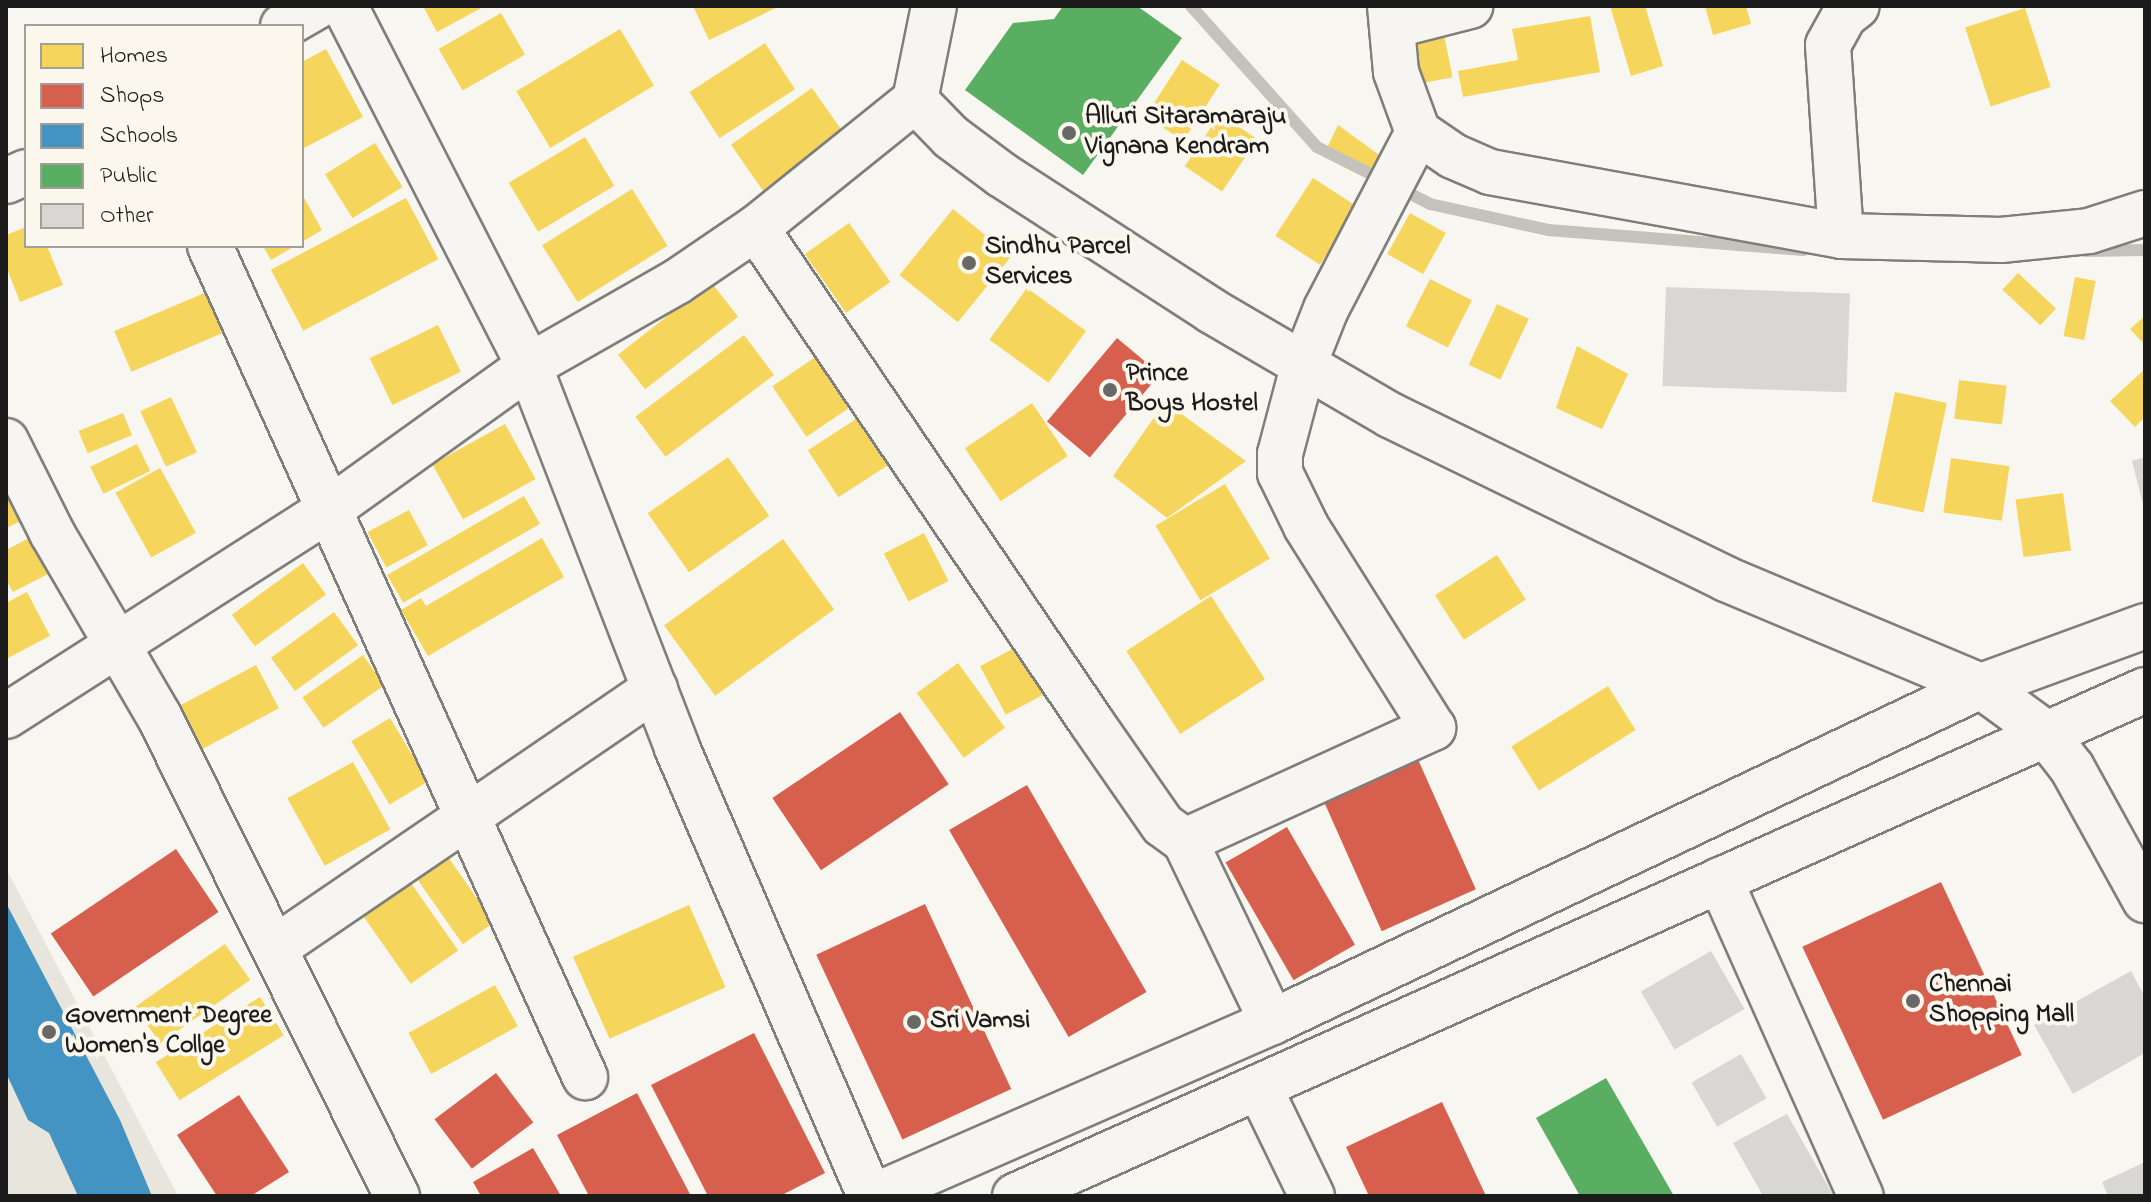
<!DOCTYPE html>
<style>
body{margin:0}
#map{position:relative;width:2151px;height:1202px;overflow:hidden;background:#f8f6f0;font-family:"Indie Flower",sans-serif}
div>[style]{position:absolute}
.built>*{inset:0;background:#e8e5dd}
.homes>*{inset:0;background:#f6d55c;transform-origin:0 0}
.shops>*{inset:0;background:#d6604d;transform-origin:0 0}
.schools>*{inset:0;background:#4393c3}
.public>*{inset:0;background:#5aae61}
.stream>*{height:12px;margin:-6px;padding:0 6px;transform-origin:6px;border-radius:6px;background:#c5c2bc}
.building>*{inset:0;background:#d9d7d3;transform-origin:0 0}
.roads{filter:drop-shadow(2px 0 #7f7e7b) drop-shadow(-2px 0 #7f7e7b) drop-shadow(0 2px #7f7e7b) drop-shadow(0 -2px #7f7e7b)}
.minor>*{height:44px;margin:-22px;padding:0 22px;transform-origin:22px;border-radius:22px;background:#f6f5f1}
.tertiary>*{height:44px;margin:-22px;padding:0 22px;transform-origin:22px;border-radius:22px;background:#f6f5f1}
.dots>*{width:22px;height:22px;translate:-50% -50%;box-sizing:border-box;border:4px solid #fbf7ec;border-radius:50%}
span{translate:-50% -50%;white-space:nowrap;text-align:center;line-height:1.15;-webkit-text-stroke:8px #fbf7ec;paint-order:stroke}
.poi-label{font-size:26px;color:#1c1c1c;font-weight:700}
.left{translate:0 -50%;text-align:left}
.frame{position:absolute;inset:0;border:8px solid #1c1c1c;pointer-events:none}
.legend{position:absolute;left:24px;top:24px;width:280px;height:224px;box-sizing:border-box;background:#fbf7ec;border:2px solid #a29f99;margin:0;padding:10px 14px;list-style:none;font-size:24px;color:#1c1c1c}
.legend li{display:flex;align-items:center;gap:16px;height:40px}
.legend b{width:40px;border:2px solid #a29f99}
</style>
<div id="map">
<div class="built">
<div style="clip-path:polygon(6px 868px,178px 1196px,6px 1196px)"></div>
</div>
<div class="homes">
<div style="clip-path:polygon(423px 6px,485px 6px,437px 32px)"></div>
<div style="clip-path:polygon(693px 6px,780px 6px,709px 40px)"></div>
<div style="clip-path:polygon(1610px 6px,1645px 6px,1663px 66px,1631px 76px)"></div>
<div style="clip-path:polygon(1705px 6px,1746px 6px,1751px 24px,1713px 35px)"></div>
<div style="left:2025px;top:8px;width:83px;height:63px;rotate:72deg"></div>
<div style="left:501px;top:13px;width:48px;height:72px;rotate:60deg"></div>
<div style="clip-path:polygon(1590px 16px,1600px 72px,1463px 97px,1458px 71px,1518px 60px,1512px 29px)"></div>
<div style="left:620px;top:29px;width:66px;height:121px;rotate:59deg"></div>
<div style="left:1444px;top:34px;width:44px;height:43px;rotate:79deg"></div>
<div style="left:765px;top:43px;width:55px;height:90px;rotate:57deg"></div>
<div style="clip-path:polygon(326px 49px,363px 117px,302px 149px,302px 62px)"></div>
<div style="left:1182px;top:60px;width:45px;height:67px;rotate:33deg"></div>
<div style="left:812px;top:88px;width:56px;height:99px;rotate:55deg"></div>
<div style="left:1220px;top:114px;width:45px;height:63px;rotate:34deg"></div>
<div style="clip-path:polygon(1338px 125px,1382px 157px,1369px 175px,1327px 148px)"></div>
<div style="left:585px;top:137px;width:57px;height:89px;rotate:59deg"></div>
<div style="left:375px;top:143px;width:52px;height:59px;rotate:58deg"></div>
<div style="left:1313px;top:178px;width:53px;height:69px;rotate:33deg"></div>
<div style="left:632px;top:189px;width:67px;height:106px;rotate:58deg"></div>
<div style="clip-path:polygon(302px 194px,322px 230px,302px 242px)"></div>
<div style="left:406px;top:198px;width:69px;height:153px;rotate:62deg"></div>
<div style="left:953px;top:209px;width:75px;height:85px;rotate:39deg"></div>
<div style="left:1410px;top:213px;width:41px;height:47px;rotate:29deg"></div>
<div style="left:849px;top:223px;width:72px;height:54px;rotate:55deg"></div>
<div style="clip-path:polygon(26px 227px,26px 246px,47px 246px,63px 285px,20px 302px,6px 266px,6px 235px)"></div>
<div style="clip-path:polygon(263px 246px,295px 246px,271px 260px)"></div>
<div style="left:2018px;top:273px;width:52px;height:23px;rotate:43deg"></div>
<div style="left:2075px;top:277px;width:21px;height:60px;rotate:11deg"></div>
<div style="left:1430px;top:279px;width:47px;height:53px;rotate:27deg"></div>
<div style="left:711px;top:282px;width:44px;height:118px;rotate:52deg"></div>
<div style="left:1027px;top:288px;width:73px;height:64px;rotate:36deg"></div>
<div style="left:209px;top:291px;width:44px;height:103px;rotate:67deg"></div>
<div style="left:1497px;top:304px;width:35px;height:67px;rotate:25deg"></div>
<div style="clip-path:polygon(2145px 316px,2145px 345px,2130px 329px)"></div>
<div style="left:438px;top:325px;width:52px;height:76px;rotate:64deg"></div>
<div style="left:744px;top:335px;width:50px;height:136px;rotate:53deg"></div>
<div style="left:832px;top:346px;width:61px;height:72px;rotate:56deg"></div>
<div style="clip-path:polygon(1577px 346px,1628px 374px,1602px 429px,1556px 408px)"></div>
<div style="clip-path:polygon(2145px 369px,2145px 417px,2135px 427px,2110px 401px)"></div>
<div style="left:1959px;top:380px;width:48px;height:39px;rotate:7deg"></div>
<div style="left:1895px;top:392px;width:53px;height:112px;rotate:12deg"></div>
<div style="left:171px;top:397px;width:61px;height:34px;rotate:65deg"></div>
<div style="clip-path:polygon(1165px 402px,1246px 461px,1167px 518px,1113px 476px)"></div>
<div style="left:1032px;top:403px;width:64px;height:81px;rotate:56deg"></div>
<div style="left:870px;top:410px;width:56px;height:74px;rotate:57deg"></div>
<div style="left:123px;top:413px;width:24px;height:48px;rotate:68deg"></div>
<div style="left:505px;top:424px;width:63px;height:83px;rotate:61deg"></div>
<div style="left:137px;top:444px;width:30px;height:52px;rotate:64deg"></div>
<div style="left:728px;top:457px;width:72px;height:98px;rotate:55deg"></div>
<div style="left:1951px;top:458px;width:59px;height:55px;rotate:8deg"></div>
<div style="left:160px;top:468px;width:74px;height:51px;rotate:61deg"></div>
<div style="left:1225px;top:484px;width:87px;height:81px;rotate:59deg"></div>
<div style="left:2063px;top:493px;width:58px;height:48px;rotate:82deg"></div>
<div style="clip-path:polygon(6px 496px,19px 522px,6px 528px)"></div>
<div style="left:524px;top:496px;width:32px;height:158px;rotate:60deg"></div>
<div style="left:409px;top:510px;width:40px;height:47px;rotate:62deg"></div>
<div style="left:924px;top:533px;width:54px;height:45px;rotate:63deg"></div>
<div style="clip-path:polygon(31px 537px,50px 573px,13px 592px,6px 580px,6px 550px)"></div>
<div style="clip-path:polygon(542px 538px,564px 577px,428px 656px,401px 610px,421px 598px,426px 606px)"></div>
<div style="left:783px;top:539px;width:87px;height:147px;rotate:54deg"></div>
<div style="left:1497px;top:555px;width:53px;height:74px;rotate:57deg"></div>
<div style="left:303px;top:563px;width:39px;height:88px;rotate:54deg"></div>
<div style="clip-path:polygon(27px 592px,50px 636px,6px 659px,6px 603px)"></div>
<div style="left:1211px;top:596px;width:99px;height:101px;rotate:57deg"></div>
<div style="left:334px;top:612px;width:41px;height:78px;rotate:54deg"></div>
<div style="left:1018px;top:646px;width:55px;height:43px;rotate:62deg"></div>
<div style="left:363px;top:655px;width:37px;height:74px;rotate:55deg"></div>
<div style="left:958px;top:663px;width:80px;height:51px;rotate:54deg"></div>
<div style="left:256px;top:665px;width:49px;height:91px;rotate:62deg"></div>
<div style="left:1608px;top:686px;width:52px;height:114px;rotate:58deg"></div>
<div style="left:390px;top:718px;width:74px;height:45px;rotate:59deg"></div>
<div style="left:353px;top:762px;width:77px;height:75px;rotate:61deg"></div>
<div style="left:448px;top:857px;width:80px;height:38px;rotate:55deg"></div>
<div style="left:406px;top:876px;width:91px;height:58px;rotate:55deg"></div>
<div style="left:689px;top:905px;width:90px;height:127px;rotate:66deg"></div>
<div style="left:225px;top:944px;width:44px;height:110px;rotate:55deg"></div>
<div style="left:495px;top:985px;width:47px;height:99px;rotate:61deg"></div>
<div style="left:260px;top:997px;width:45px;height:123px;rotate:58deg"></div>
</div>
<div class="shops">
<div style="left:1117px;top:338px;width:56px;height:109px;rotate:40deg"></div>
<div style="left:900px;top:712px;width:87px;height:154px;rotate:56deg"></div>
<div style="left:1416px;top:755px;width:147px;height:103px;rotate:66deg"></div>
<div style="left:1027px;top:785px;width:239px;height:90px;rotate:60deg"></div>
<div style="left:1287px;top:827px;width:136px;height:71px;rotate:60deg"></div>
<div style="left:176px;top:849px;width:76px;height:151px;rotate:56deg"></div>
<div style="left:1941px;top:882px;width:191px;height:153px;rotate:65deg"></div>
<div style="left:925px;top:904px;width:204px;height:120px;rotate:65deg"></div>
<div style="clip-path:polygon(754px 1033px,825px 1173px,780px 1196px,708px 1196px,651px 1085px)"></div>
<div style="left:496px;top:1073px;width:62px;height:77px;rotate:53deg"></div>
<div style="clip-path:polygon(637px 1093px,691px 1196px,589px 1196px,557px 1135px)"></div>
<div style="clip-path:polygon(239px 1095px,289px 1172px,251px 1196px,217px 1196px,177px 1135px)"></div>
<div style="clip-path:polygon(1442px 1102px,1486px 1196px,1369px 1196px,1346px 1147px)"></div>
<div style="clip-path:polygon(533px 1148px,561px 1196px,481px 1196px,473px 1182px)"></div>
</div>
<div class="schools">
<div style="clip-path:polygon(6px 903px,120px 1120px,152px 1196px,78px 1196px,49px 1133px,28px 1120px,6px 1073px)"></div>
</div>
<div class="public">
<div style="clip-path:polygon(1063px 6px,1137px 6px,1182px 38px,1083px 175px,965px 90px,1013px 23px,1054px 19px)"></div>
<div style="clip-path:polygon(1606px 1078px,1674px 1196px,1580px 1196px,1536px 1118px)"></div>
</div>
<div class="stream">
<div style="left:1191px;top:6px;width:189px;rotate:48.2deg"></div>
<div style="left:1317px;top:147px;width:56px;rotate:26.6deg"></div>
<div style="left:1397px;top:187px;width:37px;rotate:27deg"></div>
<div style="left:1430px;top:204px;width:121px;rotate:12.4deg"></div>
<div style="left:1548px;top:230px;width:256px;rotate:4.5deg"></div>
<div style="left:2085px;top:251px;width:60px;rotate:-1deg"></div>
</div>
<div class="building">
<div style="left:1666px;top:287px;width:184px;height:99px;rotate:2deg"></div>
<div style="clip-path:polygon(2145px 457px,2145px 508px,2144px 508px,2132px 461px)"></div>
<div style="left:1711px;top:951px;width:67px;height:81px;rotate:60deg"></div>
<div style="clip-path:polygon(2131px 971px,2145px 997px,2145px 1053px,2073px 1094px,2034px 1025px)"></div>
<div style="left:1741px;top:1054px;width:51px;height:57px;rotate:60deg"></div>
<div style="clip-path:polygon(1787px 1114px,1832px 1193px,1826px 1196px,1763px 1196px,1733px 1143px)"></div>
<div style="clip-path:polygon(2145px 1162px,2145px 1196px,2108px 1196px,2102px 1182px)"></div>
</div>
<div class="roads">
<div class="minor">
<div style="left:934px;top:6px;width:96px;rotate:101.4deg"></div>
<div style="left:915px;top:100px;width:52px;rotate:45.8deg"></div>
<div style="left:951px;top:137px;width:64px;rotate:36.7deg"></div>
<div style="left:1002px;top:175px;width:250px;rotate:32.9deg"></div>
<div style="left:1212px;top:311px;width:206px;rotate:30.3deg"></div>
<div style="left:1390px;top:415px;width:374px;rotate:26deg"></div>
<div style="left:1726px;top:579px;width:277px;rotate:22.8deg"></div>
<div style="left:1981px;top:686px;width:78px;rotate:36.1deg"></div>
<div style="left:1390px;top:6px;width:66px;rotate:84.8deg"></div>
<div style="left:1396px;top:72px;width:64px;rotate:69.9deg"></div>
<div style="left:1418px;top:132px;width:42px;rotate:34.4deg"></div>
<div style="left:1453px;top:156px;width:40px;rotate:23.4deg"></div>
<div style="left:1490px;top:172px;width:357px;rotate:10.3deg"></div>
<div style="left:1841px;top:236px;width:160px;rotate:1.4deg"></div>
<div style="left:2001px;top:240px;width:88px;rotate:-5.8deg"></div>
<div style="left:2089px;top:231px;width:59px;rotate:-17.8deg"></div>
<div style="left:283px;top:26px;width:39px;rotate:-30deg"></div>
<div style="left:1392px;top:26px;width:81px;rotate:-14.4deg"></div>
<div style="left:6px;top:181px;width:22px;rotate:-24deg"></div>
<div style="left:756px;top:228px;width:598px;rotate:55.83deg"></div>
<div style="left:1092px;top:723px;width:124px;rotate:55.2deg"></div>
<div style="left:1163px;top:825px;width:27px;rotate:36deg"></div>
<div style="left:1185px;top:841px;width:273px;rotate:-24.5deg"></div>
<div style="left:1433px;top:728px;width:239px;rotate:-122.2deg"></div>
<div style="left:1306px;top:526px;width:59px;rotate:-116.1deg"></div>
<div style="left:1280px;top:473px;width:19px;rotate:-90deg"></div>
<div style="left:1280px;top:454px;width:90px;rotate:-75.2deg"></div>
<div style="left:1303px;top:367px;width:62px;rotate:-68.4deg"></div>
<div style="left:1326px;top:309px;width:199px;rotate:-62.5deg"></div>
<div style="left:1841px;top:236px;width:191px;rotate:-93.9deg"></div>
<div style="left:1828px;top:45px;width:33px;rotate:-61deg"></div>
<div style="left:1844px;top:16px;width:16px;rotate:-38deg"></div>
<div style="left:210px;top:246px;width:912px;rotate:65.71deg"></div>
<div style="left:6px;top:441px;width:103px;rotate:63.4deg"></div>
<div style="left:52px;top:533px;width:212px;rotate:59.7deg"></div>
<div style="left:159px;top:716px;width:536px;rotate:63.63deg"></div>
<div style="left:6px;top:716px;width:384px;rotate:-32.6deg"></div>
<div style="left:330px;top:509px;width:245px;rotate:-35.7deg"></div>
<div style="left:529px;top:366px;width:404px;rotate:-117.1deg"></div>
<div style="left:1185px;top:841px;width:201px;rotate:64.3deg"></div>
<div style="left:1720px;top:880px;width:346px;rotate:66deg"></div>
<div style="left:275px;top:948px;width:460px;rotate:-34.3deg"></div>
<div style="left:1260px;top:1089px;width:119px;rotate:64.1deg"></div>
<div style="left:870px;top:1196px;width:489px;rotate:-113.3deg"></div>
<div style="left:677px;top:747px;width:409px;rotate:-111.2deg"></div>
<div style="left:529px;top:366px;width:172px;rotate:-29.7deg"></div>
<div style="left:678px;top:281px;width:94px;rotate:-34.2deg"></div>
<div style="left:756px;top:228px;width:204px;rotate:-38.8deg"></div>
</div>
<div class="tertiary">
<div style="left:2044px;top:732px;width:46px;rotate:52.1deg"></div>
<div style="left:2072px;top:768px;width:151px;rotate:61.1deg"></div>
<div style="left:874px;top:1196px;width:434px;rotate:-23.6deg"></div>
<div style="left:1272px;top:1022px;width:785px;rotate:-25.36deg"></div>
<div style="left:1981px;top:686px;width:175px;rotate:-20.1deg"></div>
<div style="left:1015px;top:1196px;width:1238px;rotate:-24.12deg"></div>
</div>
</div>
<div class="dots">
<div style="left:1069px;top:133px;background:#696866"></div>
<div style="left:969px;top:263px;background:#696866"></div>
<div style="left:1110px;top:390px;background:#696866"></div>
<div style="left:1913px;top:1001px;background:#696866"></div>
<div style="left:914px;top:1022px;background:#696866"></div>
<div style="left:49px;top:1032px;background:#696866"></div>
</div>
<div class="poi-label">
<span class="left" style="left:1085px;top:133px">Alluri Sitaramaraju<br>Vignana Kendram</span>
<span class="left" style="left:985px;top:263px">Sindhu Parcel<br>Services</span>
<span class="left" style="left:1126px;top:390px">Prince<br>Boys Hostel</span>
<span class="left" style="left:1929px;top:1001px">Chennai<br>Shopping Mall</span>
<span class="left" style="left:65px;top:1032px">Government Degree<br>Women's Collge</span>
<span class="left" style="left:930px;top:1022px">Sri Vamsi</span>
</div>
<div class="frame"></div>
<ul class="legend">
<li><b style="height:22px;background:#f6d55c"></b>Homes</li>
<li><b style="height:22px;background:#d6604d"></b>Shops</li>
<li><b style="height:22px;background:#4393c3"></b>Schools</li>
<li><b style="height:22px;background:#5aae61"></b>Public</li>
<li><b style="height:22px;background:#d9d7d3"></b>Other</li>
</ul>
</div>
